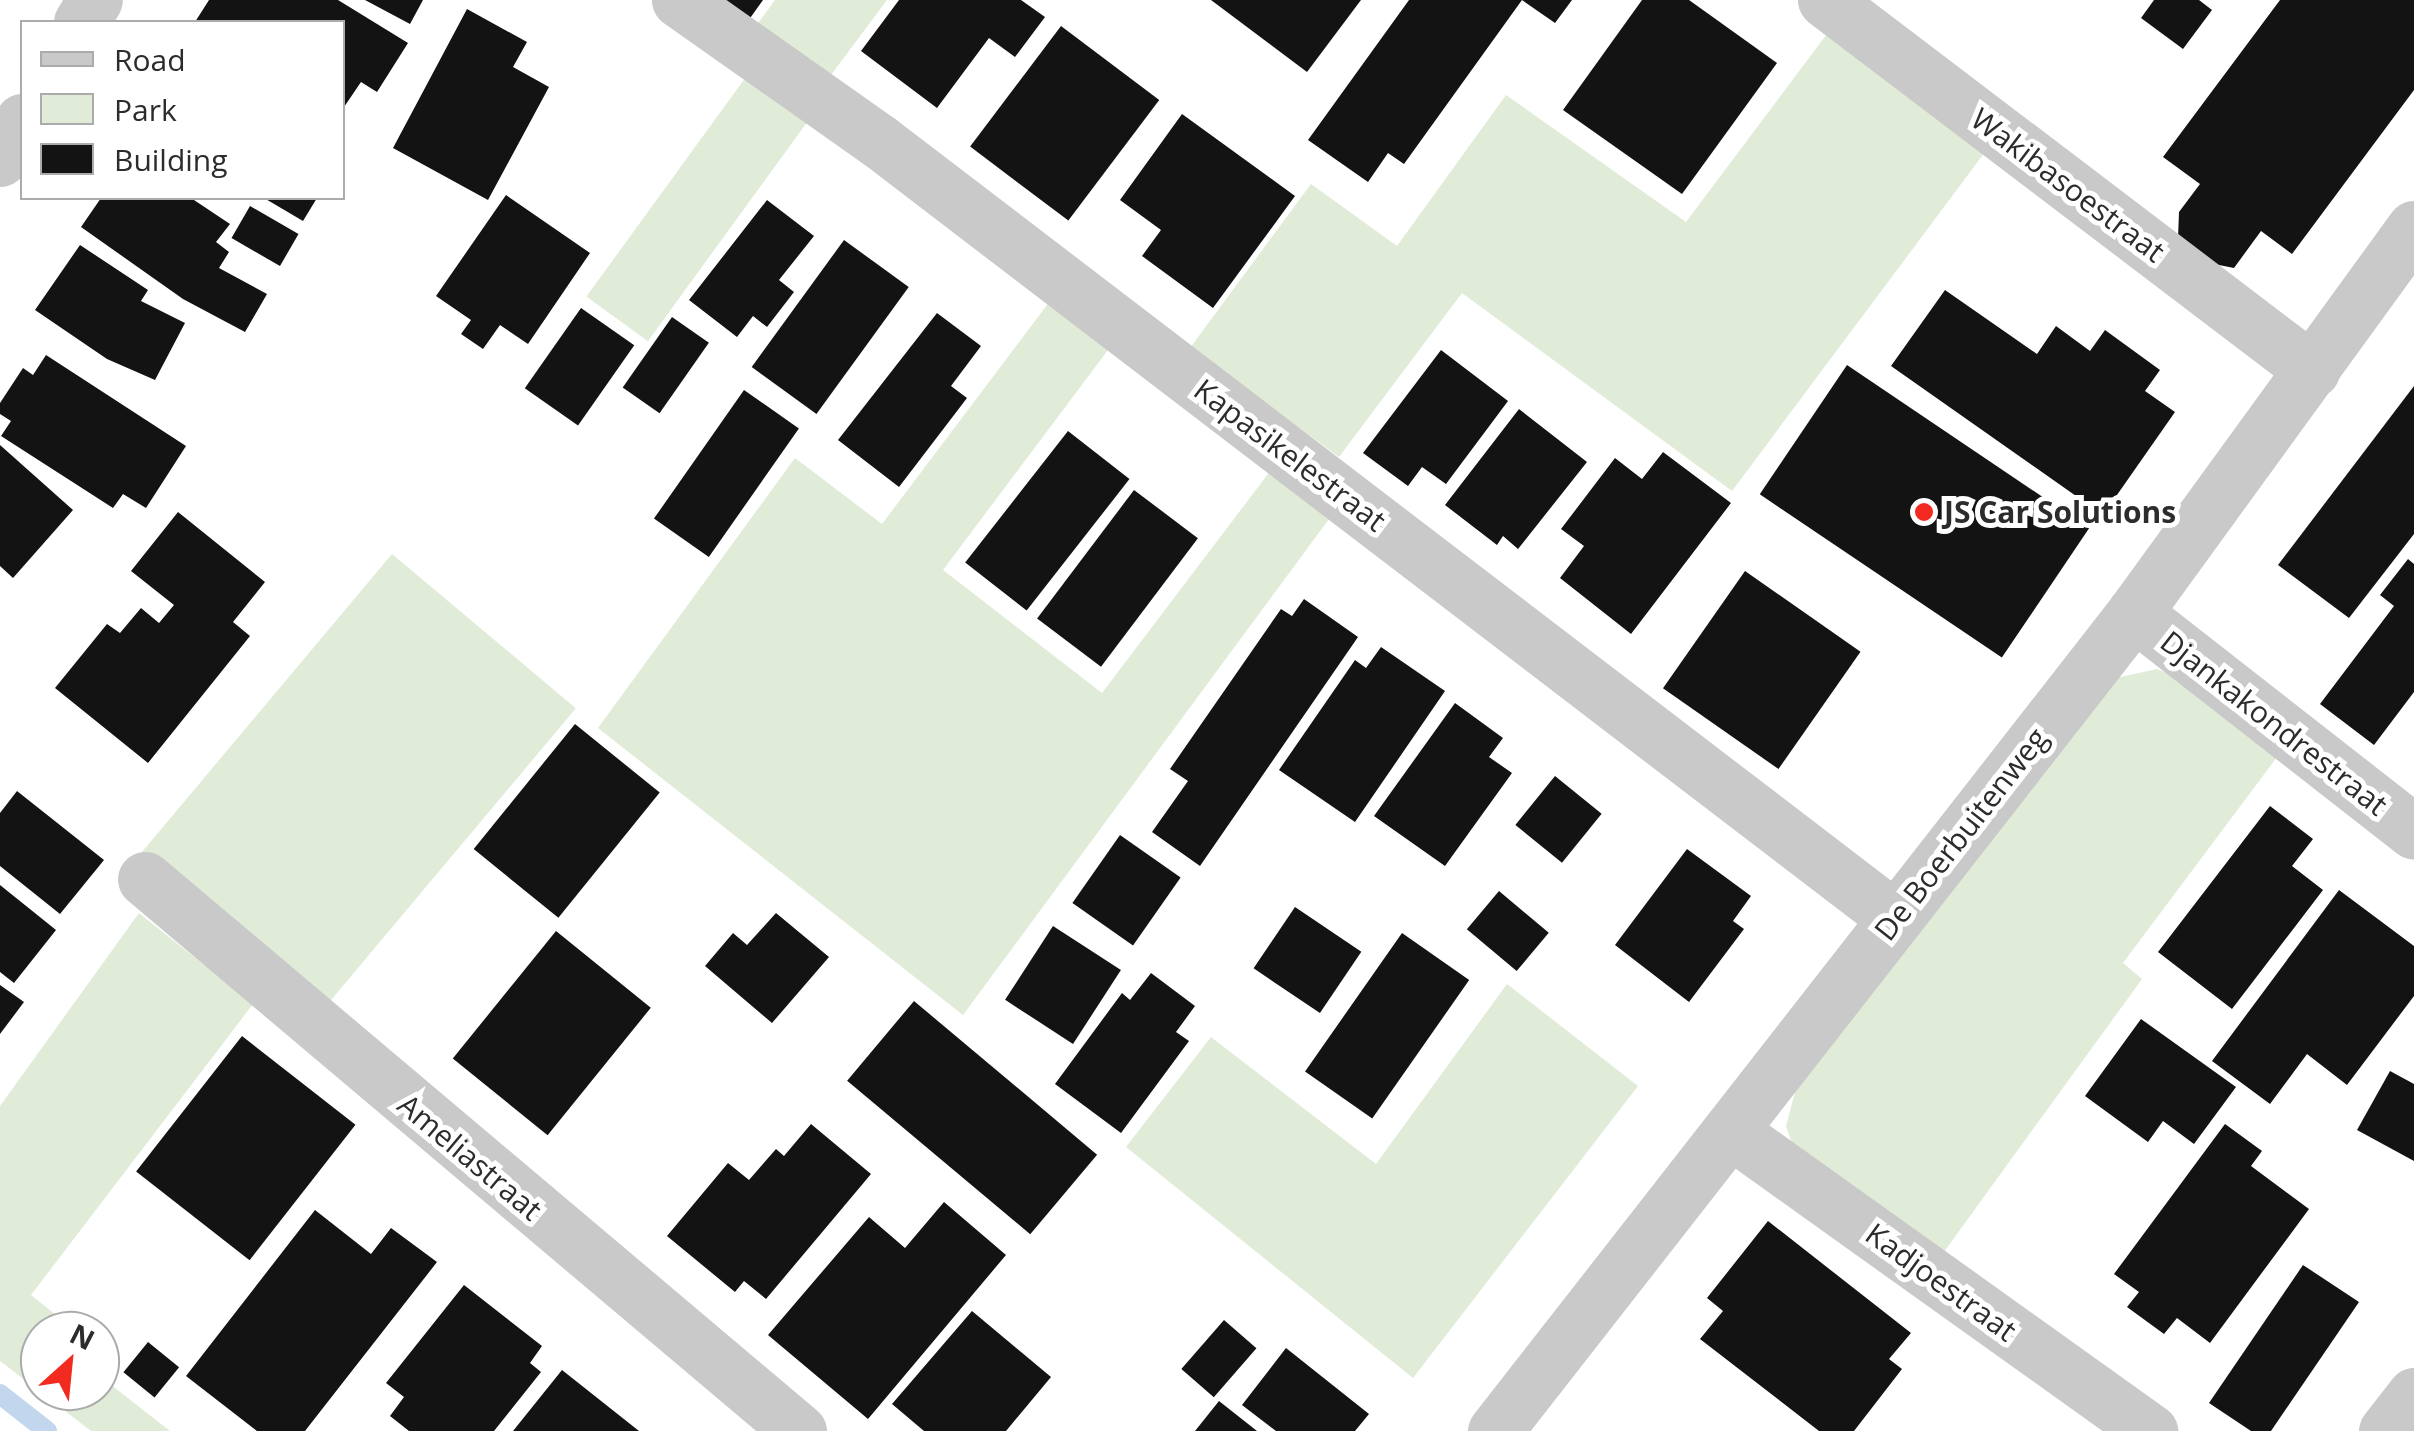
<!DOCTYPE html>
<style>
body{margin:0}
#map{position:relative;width:2414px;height:1431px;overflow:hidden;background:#fff;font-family:"Open Sans",sans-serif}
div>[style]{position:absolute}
.green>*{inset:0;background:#e0ebd8;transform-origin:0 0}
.stream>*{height:20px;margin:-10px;padding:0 10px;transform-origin:10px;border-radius:10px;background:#c2d7ed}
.building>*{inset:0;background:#131313;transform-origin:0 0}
.minor>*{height:55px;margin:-27.5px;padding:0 27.5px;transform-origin:27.5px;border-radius:27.5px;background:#c9c9c9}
.dots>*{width:28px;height:28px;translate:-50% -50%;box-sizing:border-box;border:5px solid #fff;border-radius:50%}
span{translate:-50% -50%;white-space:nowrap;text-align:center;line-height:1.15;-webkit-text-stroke:10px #fff;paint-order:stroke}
.street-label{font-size:30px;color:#2c2c2c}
.poi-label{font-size:30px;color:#2c2c2c;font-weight:700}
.left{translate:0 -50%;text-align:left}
.legend{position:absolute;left:20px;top:20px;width:325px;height:180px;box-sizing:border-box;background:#fff;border:2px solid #ababab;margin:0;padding:12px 18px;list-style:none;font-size:30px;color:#2c2c2c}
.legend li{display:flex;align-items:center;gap:20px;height:50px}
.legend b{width:50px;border:2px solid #ababab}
.north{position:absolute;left:20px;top:1311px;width:100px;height:100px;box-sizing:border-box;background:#fff;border:2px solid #ababab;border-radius:50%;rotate:27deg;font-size:28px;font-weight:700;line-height:40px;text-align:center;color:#2c2c2c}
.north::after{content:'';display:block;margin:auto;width:35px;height:45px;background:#f32a1f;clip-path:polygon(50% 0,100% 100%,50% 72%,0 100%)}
</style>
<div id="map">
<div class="green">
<div style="clip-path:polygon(775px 0,887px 0,828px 79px,756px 26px)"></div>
<div style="clip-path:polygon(1827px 34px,1985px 152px,1732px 491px,1462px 293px,1339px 457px,1190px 348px,1311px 184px,1397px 246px,1506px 95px,1686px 222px)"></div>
<div style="left:751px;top:70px;width:76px;height:280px;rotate:36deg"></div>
<div style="clip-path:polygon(1050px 301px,1111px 346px,943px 570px,1102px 693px,1271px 470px,1332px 515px,963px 1015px,598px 728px,795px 458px,882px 524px)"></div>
<div style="left:392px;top:554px;width:240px;height:389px;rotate:40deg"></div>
<div style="clip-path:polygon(2157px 669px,2185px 680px,2280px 753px,2123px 963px,2142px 979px,1941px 1256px,1795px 1153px,1786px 1126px,1797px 1085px,2116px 678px)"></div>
<div style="clip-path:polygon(139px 913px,253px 1004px,31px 1295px,76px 1331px,40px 1331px,40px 1391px,100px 1391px,100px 1351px,113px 1361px,101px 1377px,170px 1431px,91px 1431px,0 1361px,0 1106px)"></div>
<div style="clip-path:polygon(1507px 984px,1638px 1086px,1413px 1378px,1126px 1147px,1211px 1037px,1376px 1164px)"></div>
</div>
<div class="stream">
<div style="left:0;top:1394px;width:60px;rotate:38.2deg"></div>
</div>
<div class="building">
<div style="clip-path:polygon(209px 0,338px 0,408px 43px,377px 92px,361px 82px,342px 110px,342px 22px,195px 22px)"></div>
<div style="clip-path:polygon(365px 0,423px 0,410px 24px)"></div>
<div style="clip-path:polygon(720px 0,763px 0,748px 21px)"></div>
<div style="clip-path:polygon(899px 0,1021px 0,1045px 17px,1015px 57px,989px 38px,937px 108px,861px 51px)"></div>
<div style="clip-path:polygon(1211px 0,1361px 0,1307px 72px)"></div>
<div style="clip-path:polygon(1409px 0,1572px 0,1555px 23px,1522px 0,1404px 164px,1388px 153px,1368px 182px,1308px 140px)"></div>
<div style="clip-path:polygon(1642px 0,1689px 0,1777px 63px,1682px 194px,1563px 110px)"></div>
<div style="clip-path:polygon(2154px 0,2199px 0,2212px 10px,2183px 49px,2141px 18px)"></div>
<div style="clip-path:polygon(2280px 0,2414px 0,2414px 90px,2292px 254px,2261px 231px,2234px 268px,2209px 263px,2178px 238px,2179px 212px,2200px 184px,2163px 157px)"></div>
<div style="clip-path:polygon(467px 9px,527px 42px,513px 67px,549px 87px,488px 200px,393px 148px)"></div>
<div style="left:1061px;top:26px;width:123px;height:151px;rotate:37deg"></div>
<div style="clip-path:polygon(1182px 114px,1295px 196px,1213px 308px,1142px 256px,1161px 230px,1120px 200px)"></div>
<div style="clip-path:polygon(506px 195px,590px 253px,528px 344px,500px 325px,483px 349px,461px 334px,471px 320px,436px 296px)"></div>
<div style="clip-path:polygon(101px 198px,191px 198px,230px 224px,216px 242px,229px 252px,219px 268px,267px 294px,245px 332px,183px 299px,81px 227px)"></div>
<div style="clip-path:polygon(264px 198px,317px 198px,303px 221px)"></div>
<div style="clip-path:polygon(767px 200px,814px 236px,779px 280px,794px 292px,767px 327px,753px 316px,737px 337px,689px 300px)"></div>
<div style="left:250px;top:206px;width:56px;height:37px;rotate:30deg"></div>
<div style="left:844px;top:240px;width:80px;height:157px;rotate:36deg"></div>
<div style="clip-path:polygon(80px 245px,148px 290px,141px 301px,185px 323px,155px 380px,107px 359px,35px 310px)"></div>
<div style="clip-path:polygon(1945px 290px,2037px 354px,2056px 326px,2090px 351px,2105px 330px,2160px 370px,2145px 391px,2175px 412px,2103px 515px,1891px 366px)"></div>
<div style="left:581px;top:308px;width:65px;height:98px;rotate:35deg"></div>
<div style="clip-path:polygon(937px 313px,981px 346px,951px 386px,967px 398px,899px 487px,838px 440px)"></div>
<div style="left:672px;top:317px;width:45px;height:86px;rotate:35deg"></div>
<div style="clip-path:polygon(1441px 350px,1508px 401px,1446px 484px,1422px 467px,1408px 486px,1363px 453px)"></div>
<div style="clip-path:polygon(46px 355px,186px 446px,146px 508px,123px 494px,113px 508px,1px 436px,11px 421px,0 414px,0 403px,23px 368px,33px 375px)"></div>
<div style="left:1847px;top:365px;width:292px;height:156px;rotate:34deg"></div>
<div style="clip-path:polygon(2414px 386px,2414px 534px,2349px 618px,2278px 565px)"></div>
<div style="left:744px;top:390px;width:67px;height:157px;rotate:35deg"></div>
<div style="clip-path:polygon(1519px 409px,1587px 462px,1518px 549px,1503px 536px,1497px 545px,1445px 505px)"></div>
<div style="left:1068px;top:431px;width:78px;height:167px;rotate:38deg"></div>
<div style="clip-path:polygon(0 445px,73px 510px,13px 578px,0 566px)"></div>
<div style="clip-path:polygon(1663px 452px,1731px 503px,1631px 634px,1560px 578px,1584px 546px,1561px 529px,1615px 458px,1642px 479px)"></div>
<div style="left:1134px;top:490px;width:80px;height:161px;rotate:37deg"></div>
<div style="clip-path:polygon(178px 512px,265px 582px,233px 622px,250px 636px,148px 763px,55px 688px,107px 624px,120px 633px,141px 608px,159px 623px,174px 605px,131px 571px)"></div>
<div style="clip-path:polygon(2408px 559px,2414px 564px,2414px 692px,2374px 745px,2320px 704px,2394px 606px,2380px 595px)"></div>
<div style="left:1745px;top:571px;width:141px;height:143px;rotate:35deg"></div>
<div style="clip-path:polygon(1304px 599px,1358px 637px,1200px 866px,1152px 832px,1188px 781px,1170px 769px,1281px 609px,1292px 616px)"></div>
<div style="clip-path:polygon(1381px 647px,1445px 691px,1355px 822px,1279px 770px,1355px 660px,1366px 668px)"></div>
<div style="clip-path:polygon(1455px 703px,1503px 738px,1489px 757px,1512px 773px,1445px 866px,1374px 816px)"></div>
<div style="left:575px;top:724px;width:109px;height:161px;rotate:39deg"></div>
<div style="left:1555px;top:776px;width:60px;height:63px;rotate:39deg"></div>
<div style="clip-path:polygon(17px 791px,104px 860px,60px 914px,0 866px,0 813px)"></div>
<div style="clip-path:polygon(2270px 806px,2313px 839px,2292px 866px,2323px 890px,2232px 1009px,2158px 952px)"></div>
<div style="left:1120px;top:835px;width:74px;height:83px;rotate:35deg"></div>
<div style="clip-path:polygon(1687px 849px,1751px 896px,1733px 921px,1744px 929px,1689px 1002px,1615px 945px)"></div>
<div style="clip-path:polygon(0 885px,56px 930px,14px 983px,0 972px)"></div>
<div style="clip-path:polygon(2339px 890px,2414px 946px,2414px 996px,2347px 1085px,2307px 1054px,2270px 1104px,2212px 1061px)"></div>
<div style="left:1499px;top:891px;width:65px;height:50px;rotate:40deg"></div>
<div style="left:1295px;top:907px;width:80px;height:74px;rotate:34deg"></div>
<div style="clip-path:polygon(776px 913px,829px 957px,772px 1023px,705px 966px,733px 933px,747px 945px)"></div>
<div style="left:1053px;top:926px;width:81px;height:88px;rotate:33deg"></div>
<div style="left:556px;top:931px;width:122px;height:164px;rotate:39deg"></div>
<div style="left:1402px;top:933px;width:82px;height:169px;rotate:35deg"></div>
<div style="clip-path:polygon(1151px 973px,1195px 1006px,1176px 1032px,1189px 1041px,1121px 1133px,1055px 1084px,1122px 993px,1130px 1000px)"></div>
<div style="clip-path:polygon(0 985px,24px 1002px,0 1034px)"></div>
<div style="left:914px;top:1001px;width:239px;height:104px;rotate:40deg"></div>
<div style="clip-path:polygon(2141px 1019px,2236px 1087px,2194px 1144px,2163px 1121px,2148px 1142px,2085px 1096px)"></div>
<div style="left:242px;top:1036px;width:144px;height:172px;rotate:38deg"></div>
<div style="clip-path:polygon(2390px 1071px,2414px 1084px,2414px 1161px,2357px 1130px)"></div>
<div style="clip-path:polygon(811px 1124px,871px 1174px,766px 1299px,744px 1281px,735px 1292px,667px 1236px,728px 1163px,749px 1180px,776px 1149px,784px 1156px)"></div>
<div style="clip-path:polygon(2225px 1124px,2262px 1151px,2251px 1166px,2309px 1209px,2210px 1343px,2177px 1318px,2164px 1334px,2127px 1307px,2139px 1292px,2114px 1274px)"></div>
<div style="clip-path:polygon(944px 1202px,1006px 1255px,868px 1419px,768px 1335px,869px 1217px,905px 1248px)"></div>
<div style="clip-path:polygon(315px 1210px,371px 1254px,391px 1228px,437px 1262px,305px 1431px,257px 1431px,186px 1376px)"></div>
<div style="clip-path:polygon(1768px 1221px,1911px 1333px,1889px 1359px,1902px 1369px,1854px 1431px,1819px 1431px,1700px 1339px,1723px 1311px,1707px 1298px)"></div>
<div style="clip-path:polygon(2303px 1265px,2359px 1302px,2271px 1431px,2251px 1431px,2209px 1403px)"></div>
<div style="clip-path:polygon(464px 1285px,542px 1346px,530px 1363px,541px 1372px,494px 1431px,409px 1431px,390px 1416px,404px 1397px,386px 1383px)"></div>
<div style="clip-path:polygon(972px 1311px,1051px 1377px,1006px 1431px,924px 1431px,892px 1404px)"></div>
<div style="left:1224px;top:1320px;width:43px;height:65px;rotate:41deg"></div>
<div style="left:148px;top:1342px;width:40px;height:39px;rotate:39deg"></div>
<div style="clip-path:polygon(1286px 1348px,1369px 1414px,1355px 1431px,1276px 1431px,1242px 1405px)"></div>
<div style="clip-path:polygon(562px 1370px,639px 1431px,513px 1431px)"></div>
<div style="clip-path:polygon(1219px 1401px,1257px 1431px,1195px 1431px)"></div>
</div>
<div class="minor">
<div style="left:679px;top:0;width:245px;rotate:35.2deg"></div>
<div style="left:879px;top:141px;width:1279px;rotate:37.41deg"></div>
<div style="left:1825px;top:0;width:612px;rotate:37.23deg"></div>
<div style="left:81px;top:22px;width:26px;rotate:-58deg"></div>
<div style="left:0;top:159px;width:44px;rotate:-59.9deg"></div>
<div style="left:2134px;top:613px;width:355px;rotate:38deg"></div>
<div style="left:145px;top:879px;width:856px;rotate:40.17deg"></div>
<div style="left:1733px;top:1133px;width:513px;rotate:35.55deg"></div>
<div style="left:1495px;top:1431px;width:1038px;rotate:-52deg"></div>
<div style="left:2134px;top:613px;width:476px;rotate:-54deg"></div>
<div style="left:2386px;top:1431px;width:46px;rotate:-52.1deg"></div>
</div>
<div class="dots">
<div style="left:1924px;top:512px;background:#f32a1f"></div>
</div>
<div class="street-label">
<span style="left:2068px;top:185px;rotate:37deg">Wakibasoestraat</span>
<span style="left:1290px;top:455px;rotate:37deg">Kapasikelestraat</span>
<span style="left:2274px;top:723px;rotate:38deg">Djankakondrestraat</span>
<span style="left:1961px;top:834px;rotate:-52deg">De Boerbuitenweg</span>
<span style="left:470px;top:1157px;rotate:40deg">Ameliastraat</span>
<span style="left:1941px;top:1282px;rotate:36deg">Kadjoestraat</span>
</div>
<div class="poi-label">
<span class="left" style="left:1944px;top:512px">JS Car Solutions</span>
</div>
<ul class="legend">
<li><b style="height:12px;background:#c9c9c9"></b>Road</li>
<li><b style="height:28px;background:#e0ebd8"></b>Park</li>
<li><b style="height:28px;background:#131313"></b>Building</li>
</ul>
<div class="north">N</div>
</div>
